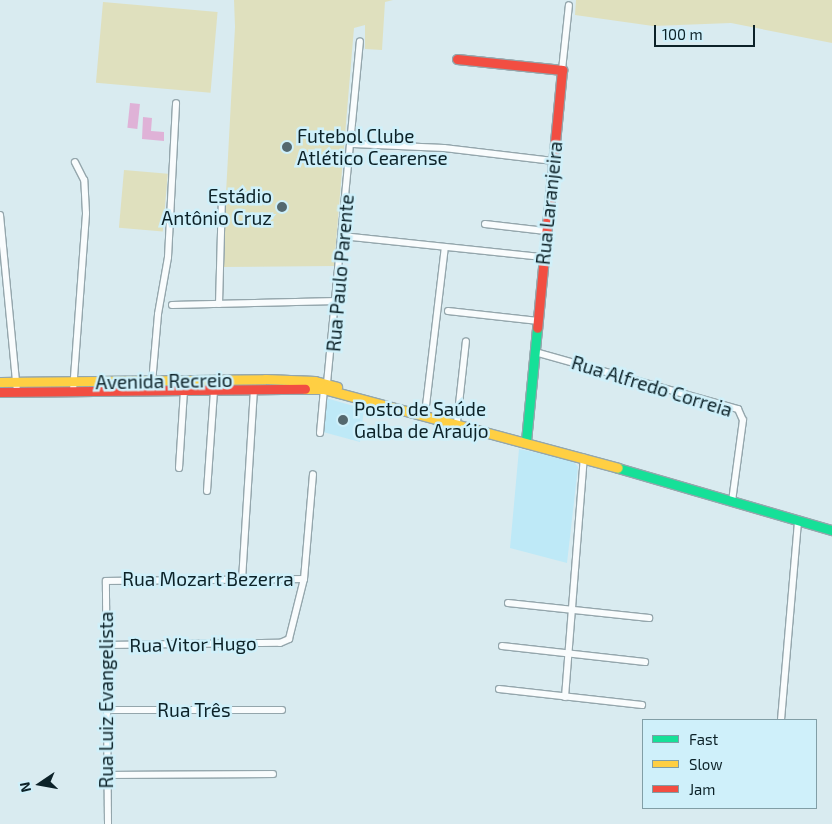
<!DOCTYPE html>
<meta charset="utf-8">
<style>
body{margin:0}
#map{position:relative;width:832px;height:824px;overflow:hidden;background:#d9ebf0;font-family:"Exo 2",sans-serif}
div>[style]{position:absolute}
.built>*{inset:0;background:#bee9f7}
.green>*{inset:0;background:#dfe0be;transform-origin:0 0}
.water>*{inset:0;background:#dfb2d7;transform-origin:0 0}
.roads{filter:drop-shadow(1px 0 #94a6ac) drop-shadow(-1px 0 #94a6ac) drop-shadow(0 1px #94a6ac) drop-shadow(0 -1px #94a6ac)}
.street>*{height:6px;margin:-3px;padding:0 3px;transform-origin:3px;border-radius:3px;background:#f9fcfd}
.fast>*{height:9px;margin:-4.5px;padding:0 4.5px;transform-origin:4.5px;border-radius:4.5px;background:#16e098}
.slow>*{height:9px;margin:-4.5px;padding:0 4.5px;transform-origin:4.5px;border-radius:4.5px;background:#ffcf43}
.jam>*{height:9px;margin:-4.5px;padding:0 4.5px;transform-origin:4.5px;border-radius:4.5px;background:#f24e42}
.dots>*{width:14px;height:14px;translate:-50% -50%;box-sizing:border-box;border:2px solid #cff0fa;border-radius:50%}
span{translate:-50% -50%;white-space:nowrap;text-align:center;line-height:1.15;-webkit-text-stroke:5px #cff0fa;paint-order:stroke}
.poi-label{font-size:19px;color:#0c2228}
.left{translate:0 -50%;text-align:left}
.right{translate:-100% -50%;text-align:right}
.street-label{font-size:19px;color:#0c2228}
.legend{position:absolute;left:642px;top:719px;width:175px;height:90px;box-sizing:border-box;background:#cff0fa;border:1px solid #819ea6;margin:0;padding:6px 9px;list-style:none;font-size:15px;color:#0c2228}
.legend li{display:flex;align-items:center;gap:10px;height:25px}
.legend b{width:25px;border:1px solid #819ea6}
.north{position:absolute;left:15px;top:759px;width:50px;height:50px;-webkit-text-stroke:4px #cff0fa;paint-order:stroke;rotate:258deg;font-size:14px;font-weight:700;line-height:20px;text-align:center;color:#0c2228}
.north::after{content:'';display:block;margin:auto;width:18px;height:22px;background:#0c2228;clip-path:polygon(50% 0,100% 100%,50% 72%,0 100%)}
.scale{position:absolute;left:654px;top:25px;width:101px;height:22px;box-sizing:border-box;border:2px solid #0c2228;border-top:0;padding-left:6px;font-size:15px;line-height:18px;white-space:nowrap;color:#0c2228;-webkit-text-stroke:4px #cff0fa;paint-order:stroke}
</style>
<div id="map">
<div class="built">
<div style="clip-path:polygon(326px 398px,364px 409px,360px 442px,323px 432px)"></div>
<div style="clip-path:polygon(519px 449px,572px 460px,578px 467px,567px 563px,510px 548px)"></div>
</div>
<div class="green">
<div style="clip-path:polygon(234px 0,393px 0,385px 2px,382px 50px,365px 49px,365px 25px,354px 28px,334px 266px,222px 267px,235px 27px)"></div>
<div style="clip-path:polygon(576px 0,832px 0,832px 43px,731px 23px,653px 26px,575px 15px)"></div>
<div style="left:103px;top:2px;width:115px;height:81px;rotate:5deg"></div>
<div style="left:124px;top:170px;width:44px;height:58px;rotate:5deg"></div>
</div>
<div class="water">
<div style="left:130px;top:103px;width:10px;height:25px;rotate:6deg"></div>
<div style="clip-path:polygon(143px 117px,152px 118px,151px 131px,164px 132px,164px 141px,142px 139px)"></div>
</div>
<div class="roads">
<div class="street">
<div style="left:562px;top:70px;width:65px;rotate:-83.9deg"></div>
<div style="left:353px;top:144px;width:91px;rotate:2.5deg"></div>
<div style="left:444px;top:148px;width:110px;rotate:6.8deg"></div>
<div style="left:0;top:215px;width:177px;rotate:84.5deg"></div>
<div style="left:485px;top:224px;width:61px;rotate:6.5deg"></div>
<div style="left:342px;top:236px;width:202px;rotate:6deg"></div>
<div style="left:219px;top:304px;width:107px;rotate:-88.4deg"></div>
<div style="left:172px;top:305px;width:165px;rotate:-1.4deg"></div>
<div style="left:448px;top:311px;width:91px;rotate:6.3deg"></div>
<div style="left:535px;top:352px;width:211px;rotate:15.7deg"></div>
<div style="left:738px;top:409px;width:12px;rotate:66deg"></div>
<div style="left:743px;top:420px;width:82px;rotate:97.7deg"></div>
<div style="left:152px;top:383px;width:69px;rotate:-85deg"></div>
<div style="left:158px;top:314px;width:58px;rotate:-80deg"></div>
<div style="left:168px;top:257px;width:154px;rotate:-87deg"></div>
<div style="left:327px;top:383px;width:343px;rotate:-84.5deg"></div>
<div style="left:73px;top:391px;width:178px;rotate:-85.8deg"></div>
<div style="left:86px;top:213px;width:33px;rotate:-93deg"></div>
<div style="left:84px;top:180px;width:20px;rotate:-117deg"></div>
<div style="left:425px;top:414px;width:168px;rotate:-83.2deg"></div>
<div style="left:457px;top:422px;width:81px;rotate:-83.7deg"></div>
<div style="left:320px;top:433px;width:44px;rotate:-84.8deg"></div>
<div style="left:179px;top:468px;width:78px;rotate:-86.3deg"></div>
<div style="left:207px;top:491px;width:101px;rotate:-86deg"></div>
<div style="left:242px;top:580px;width:190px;rotate:-86.4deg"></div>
<div style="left:508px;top:603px;width:142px;rotate:6.1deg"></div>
<div style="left:105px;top:645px;width:175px;rotate:-0.7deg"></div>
<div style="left:280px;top:643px;width:10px;rotate:-24deg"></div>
<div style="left:289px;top:639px;width:62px;rotate:-76deg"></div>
<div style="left:304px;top:579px;width:105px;rotate:-85.1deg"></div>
<div style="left:502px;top:646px;width:144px;rotate:6.4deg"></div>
<div style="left:499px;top:689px;width:144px;rotate:6.4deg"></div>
<div style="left:565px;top:697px;width:240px;rotate:-85.5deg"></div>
<div style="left:106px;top:710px;width:176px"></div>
<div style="left:781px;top:720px;width:201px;rotate:-85.1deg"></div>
<div style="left:106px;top:775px;width:167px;rotate:-0.3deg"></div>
<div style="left:108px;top:824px;width:243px;rotate:-90.5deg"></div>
<div style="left:106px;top:581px;width:198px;rotate:-0.6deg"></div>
</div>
<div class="fast">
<div style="left:526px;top:441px;width:114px;rotate:-84.4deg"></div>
<div style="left:618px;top:468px;width:223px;rotate:16.2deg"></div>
</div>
<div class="slow">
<div style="left:0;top:382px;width:265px;rotate:-0.6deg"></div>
<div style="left:265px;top:379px;width:50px;rotate:2.3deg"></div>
<div style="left:315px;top:381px;width:23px;rotate:15deg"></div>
<div style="left:305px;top:389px;width:19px"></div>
<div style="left:324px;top:389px;width:304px;rotate:15deg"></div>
</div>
<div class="jam">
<div style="left:457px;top:59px;width:106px;rotate:6deg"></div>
<div style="left:562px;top:70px;width:259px;rotate:95.5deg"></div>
<div style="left:0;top:392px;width:305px;rotate:-0.6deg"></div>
</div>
</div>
<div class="dots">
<div style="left:287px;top:147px;background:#54686e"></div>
<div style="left:282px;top:207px;background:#54686e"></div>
<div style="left:343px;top:420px;background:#54686e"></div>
</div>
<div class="poi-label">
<span class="left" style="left:297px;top:147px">Futebol Clube<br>Atlético Cearense</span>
<span class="right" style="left:272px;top:207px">Estádio<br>Antônio Cruz</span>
<span class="left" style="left:354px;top:420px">Posto de Saúde<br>Galba de Araújo</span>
</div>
<div class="street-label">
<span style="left:549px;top:203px;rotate:-84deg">Rua Laranjeira</span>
<span style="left:340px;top:273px;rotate:-85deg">Rua Paulo Parente</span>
<span style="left:164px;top:381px;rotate:-1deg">Avenida Recreio</span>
<span style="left:652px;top:386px;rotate:17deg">Rua Alfredo Correia</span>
<span style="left:208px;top:579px">Rua Mozart Bezerra</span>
<span style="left:193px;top:644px;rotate:-1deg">Rua Vitor Hugo</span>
<span style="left:106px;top:700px;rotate:-90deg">Rua Luiz Evangelista</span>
<span style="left:194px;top:710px">Rua Três</span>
</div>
<ul class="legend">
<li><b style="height:6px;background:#16e098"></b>Fast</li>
<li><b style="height:6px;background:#ffcf43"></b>Slow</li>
<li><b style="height:6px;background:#f24e42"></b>Jam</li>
</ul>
<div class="north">N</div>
<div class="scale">100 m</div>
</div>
